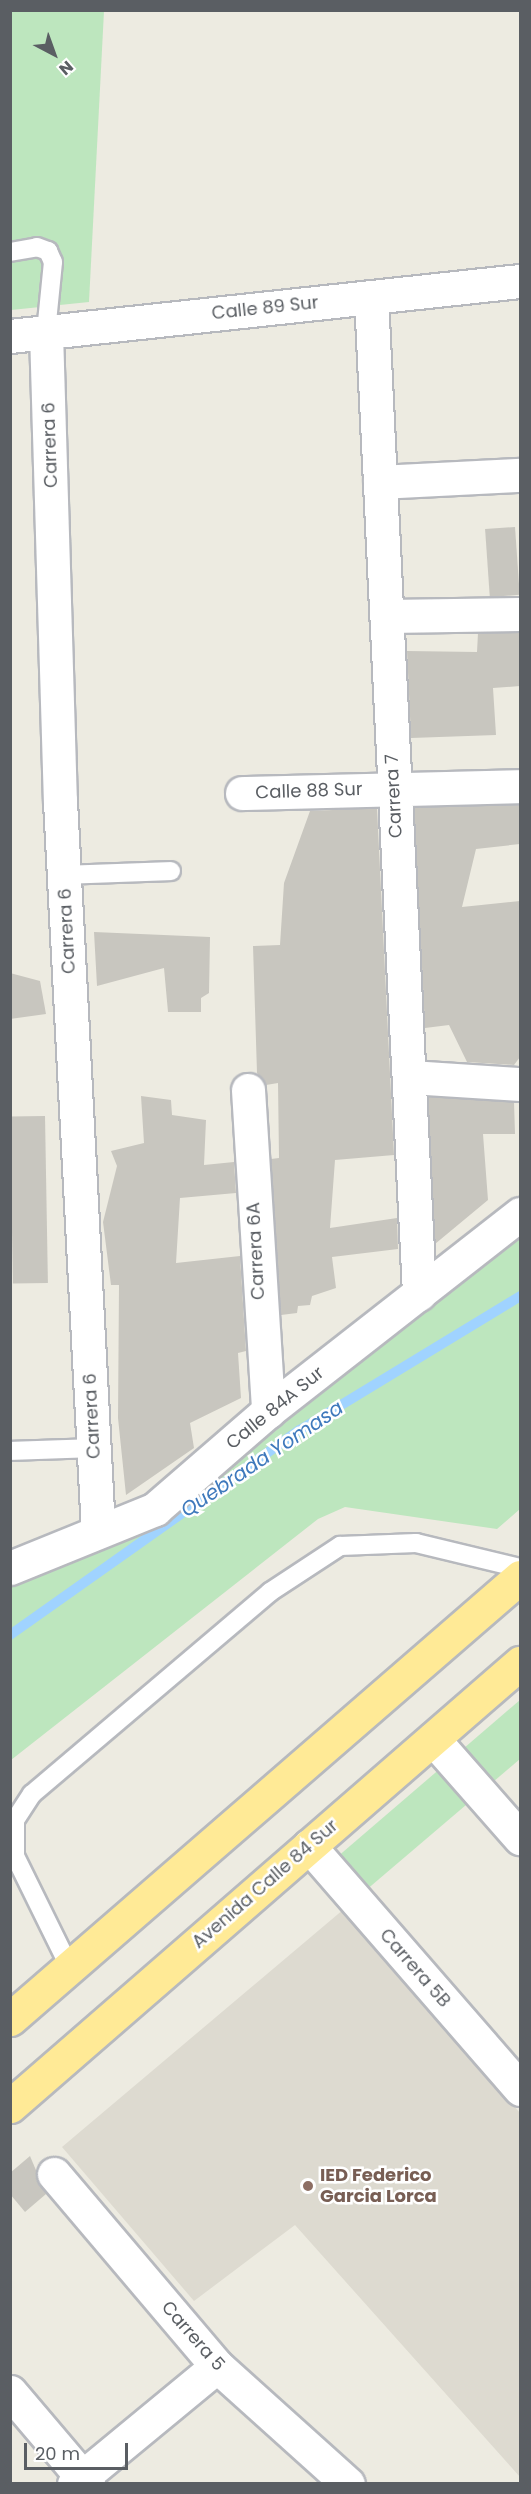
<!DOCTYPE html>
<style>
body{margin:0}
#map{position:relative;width:531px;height:2494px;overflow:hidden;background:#edebe1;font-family:Poppins,sans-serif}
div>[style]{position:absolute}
.education>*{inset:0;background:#dddad0}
.green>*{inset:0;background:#bde6be}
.stream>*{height:10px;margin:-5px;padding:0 5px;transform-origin:5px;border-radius:5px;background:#a0d3ff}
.building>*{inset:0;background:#c8c6bf;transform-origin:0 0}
.roads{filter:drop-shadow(2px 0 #b7b9be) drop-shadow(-2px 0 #b7b9be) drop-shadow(0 2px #b7b9be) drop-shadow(0 -2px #b7b9be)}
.service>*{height:18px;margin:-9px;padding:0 9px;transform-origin:9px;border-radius:9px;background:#fff}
.minor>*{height:33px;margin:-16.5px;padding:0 16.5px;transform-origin:16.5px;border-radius:16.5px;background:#fff}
.tertiary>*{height:33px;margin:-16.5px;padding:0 16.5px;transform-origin:16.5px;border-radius:16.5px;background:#fff}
.trunk>*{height:33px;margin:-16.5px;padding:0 16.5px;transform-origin:16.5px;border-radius:16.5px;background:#ffea96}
.dots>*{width:16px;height:16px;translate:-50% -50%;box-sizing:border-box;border:3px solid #fff;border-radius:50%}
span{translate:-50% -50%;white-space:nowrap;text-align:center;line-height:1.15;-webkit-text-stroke:5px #fff;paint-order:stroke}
.street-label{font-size:18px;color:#5a5e63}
.education-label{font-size:18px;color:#785e54;font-weight:700}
.left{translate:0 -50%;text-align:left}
.water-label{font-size:20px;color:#3e79bc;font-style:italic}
.frame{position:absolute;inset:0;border:12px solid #5a5e63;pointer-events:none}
.north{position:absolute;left:24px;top:24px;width:60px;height:60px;-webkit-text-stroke:4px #fff;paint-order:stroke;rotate:139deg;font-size:16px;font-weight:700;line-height:24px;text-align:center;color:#5a5e63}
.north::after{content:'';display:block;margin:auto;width:21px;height:27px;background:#5a5e63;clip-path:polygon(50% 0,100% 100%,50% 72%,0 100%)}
.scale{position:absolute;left:24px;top:2443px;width:104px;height:27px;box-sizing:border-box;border:3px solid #5a5e63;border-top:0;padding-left:8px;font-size:18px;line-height:21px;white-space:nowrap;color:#5a5e63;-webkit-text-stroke:4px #fff;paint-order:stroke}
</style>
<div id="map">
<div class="education">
<div style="clip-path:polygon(344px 1909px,520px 2113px,520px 2477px,295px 2225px,194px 2301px,62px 2147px)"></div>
</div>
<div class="green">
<div style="clip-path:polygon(10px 11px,104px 11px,89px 302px,11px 310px)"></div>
<div style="clip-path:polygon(520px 1236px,520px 1509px,497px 1529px,345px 1507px,318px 1519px,11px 1760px,11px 1582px,242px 1453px)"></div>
<div style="clip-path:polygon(520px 1700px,520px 1759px,365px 1891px,336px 1858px)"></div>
</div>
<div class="stream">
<div style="left:10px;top:1635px;width:355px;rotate:-35.3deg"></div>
<div style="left:300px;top:1430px;width:258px;rotate:-31.3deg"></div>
</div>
<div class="building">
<div style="left:515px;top:527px;width:68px;height:30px;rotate:86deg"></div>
<div style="clip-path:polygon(478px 633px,520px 633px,520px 686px,493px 688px,496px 735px,411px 738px,407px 651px,477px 652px)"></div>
<div style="clip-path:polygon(520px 805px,520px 844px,476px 849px,462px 907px,520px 901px,520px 1057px,514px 1065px,467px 1062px,449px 1025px,425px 1028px,414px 807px)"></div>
<div style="clip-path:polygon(377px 808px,394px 1155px,335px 1160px,330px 1228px,397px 1218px,398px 1249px,332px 1257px,336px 1288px,312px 1296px,310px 1305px,298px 1306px,297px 1313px,281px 1315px,271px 1159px,279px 1158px,278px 1083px,266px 1085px,257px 1073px,253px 946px,280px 945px,284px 883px,310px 811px)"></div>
<div style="clip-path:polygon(94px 932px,210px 937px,209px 993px,201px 998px,201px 1012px,168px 1012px,164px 968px,97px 986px)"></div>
<div style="clip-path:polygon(10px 973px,40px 981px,46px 1014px,10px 1019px)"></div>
<div style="clip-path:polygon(141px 1096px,171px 1100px,172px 1115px,206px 1120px,204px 1165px,234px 1162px,236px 1193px,180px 1198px,176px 1263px,240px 1256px,246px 1351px,238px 1353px,241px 1398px,190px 1423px,194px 1448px,126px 1495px,118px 1418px,119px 1285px,111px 1285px,103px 1222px,117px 1166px,111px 1151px,144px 1143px)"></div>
<div style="clip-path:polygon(428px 1097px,514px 1102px,515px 1134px,483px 1134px,488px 1200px,435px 1244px)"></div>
<div style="left:45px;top:1116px;width:167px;height:35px;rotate:89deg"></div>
<div style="clip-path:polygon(30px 2156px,46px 2194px,25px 2212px,10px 2194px,10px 2173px)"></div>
</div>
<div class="roads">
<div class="service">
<div style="left:10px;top:252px;width:27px;rotate:-10deg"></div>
<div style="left:37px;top:247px;width:12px;rotate:20deg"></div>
<div style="left:48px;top:251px;width:12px;rotate:66deg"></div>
<div style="left:53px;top:262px;width:70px;rotate:95.7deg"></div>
<div style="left:64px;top:875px;width:107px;rotate:-2.1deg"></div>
<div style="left:10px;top:1451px;width:84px;rotate:-2deg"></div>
<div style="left:70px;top:1968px;width:125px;rotate:-116.2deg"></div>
<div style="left:15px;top:1856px;width:36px;rotate:-90deg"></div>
<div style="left:15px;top:1820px;width:31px;rotate:-57deg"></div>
<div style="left:32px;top:1794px;width:312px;rotate:-40.3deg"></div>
<div style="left:270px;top:1592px;width:84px;rotate:-33.3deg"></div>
<div style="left:340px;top:1546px;width:76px;rotate:-2.3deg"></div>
<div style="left:416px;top:1543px;width:107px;rotate:13.5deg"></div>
</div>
<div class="minor">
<div style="left:371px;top:297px;width:998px;rotate:87.24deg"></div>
<div style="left:46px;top:332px;width:469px;rotate:88.3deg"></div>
<div style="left:60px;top:801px;width:730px;rotate:87.02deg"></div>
<div style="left:380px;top:482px;width:140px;rotate:-2.9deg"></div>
<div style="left:388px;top:616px;width:132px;rotate:-0.9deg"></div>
<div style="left:242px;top:793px;width:278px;rotate:-1.4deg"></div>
<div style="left:411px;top:1077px;width:109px;rotate:3.7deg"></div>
<div style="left:248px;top:1090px;width:322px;rotate:86.4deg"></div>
<div style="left:10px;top:1568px;width:157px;rotate:-22.1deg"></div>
<div style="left:155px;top:1509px;width:150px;rotate:-40.9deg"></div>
<div style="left:268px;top:1411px;width:320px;rotate:-38deg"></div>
<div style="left:433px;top:1739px;width:132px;rotate:48.7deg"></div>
<div style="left:309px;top:1846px;width:322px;rotate:49deg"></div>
<div style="left:54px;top:2174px;width:252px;rotate:49.7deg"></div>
<div style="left:217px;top:2366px;width:176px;rotate:42deg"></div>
<div style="left:10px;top:2392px;width:121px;rotate:49.7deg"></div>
<div style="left:74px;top:2484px;width:185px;rotate:-39.5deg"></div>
</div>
<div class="tertiary">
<div style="left:10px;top:336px;width:513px;rotate:-6.16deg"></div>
</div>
<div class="trunk">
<div style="left:10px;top:2019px;width:675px;rotate:-40.91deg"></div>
<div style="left:10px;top:2106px;width:676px;rotate:-40.98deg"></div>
</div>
</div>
<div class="dots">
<div style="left:308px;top:2186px;background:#8d6e63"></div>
</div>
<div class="street-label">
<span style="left:265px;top:308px;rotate:-6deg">Calle 89 Sur</span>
<span style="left:50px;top:445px;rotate:-92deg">Carrera 6</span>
<span style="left:309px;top:791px;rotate:-2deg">Calle 88 Sur</span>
<span style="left:394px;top:796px;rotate:-93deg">Carrera 7</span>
<span style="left:67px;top:931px;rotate:-93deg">Carrera 6</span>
<span style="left:256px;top:1251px;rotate:-93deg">Carrera 6A</span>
<span style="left:275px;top:1408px;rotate:-39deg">Calle 84A Sur</span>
<span style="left:92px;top:1416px;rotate:-93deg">Carrera 6</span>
<span style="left:265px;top:1884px;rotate:-41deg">Avenida Calle 84 Sur</span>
<span style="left:415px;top:1968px;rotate:49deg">Carrera 5B</span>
<span style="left:193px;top:2336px;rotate:49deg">Carrera 5</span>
</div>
<div class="education-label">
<span class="left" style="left:320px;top:2186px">IED Federico<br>Garcia Lorca</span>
</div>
<div class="water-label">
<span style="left:262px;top:1459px;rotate:-34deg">Quebrada Yomasa</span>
</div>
<div class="frame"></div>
<div class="north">N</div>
<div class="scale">20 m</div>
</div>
